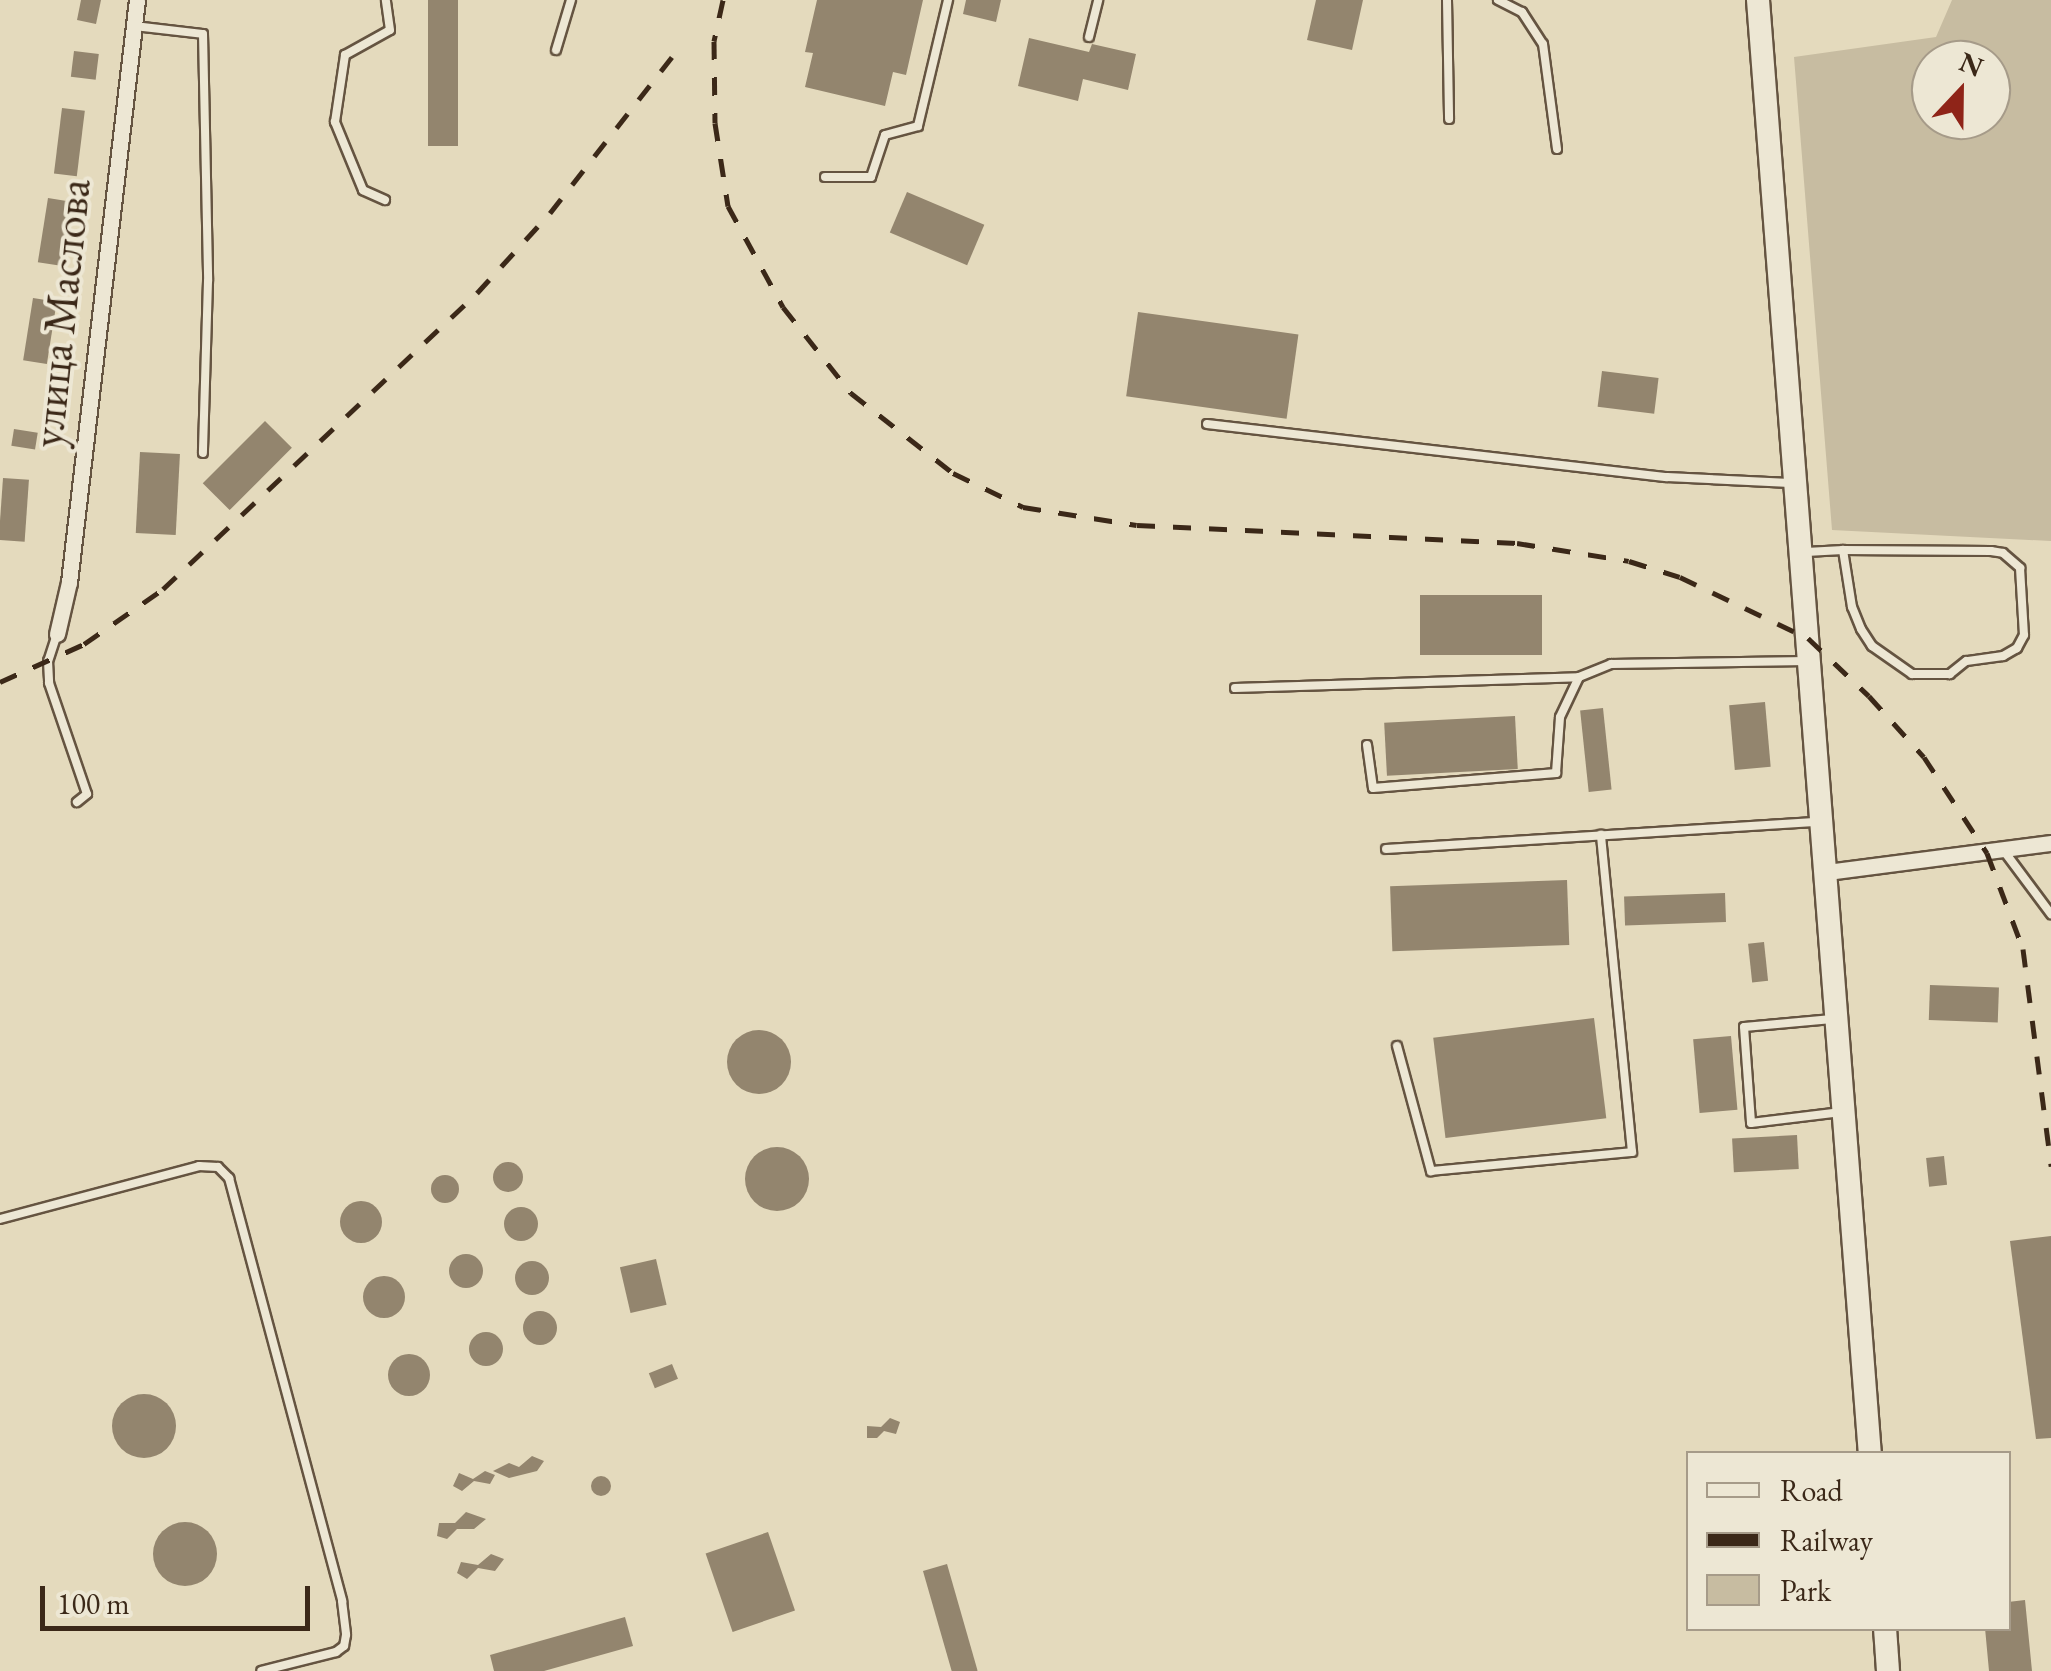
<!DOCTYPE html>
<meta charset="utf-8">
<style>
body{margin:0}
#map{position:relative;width:2051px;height:1671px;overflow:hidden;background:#e4dabd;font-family:"EB Garamond",serif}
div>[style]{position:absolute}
.green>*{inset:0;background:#c7bca1}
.building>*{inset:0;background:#93856e;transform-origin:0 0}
.round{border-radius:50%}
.roads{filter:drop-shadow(2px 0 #655441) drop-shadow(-2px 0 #655441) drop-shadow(0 2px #655441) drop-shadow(0 -2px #655441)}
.lane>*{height:8px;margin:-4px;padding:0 4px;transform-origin:4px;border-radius:4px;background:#ede7d4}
.street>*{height:15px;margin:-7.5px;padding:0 7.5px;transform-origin:7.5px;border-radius:7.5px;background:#ede7d4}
.secondary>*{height:22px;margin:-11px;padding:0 11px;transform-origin:11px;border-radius:11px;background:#ede7d4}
.rail>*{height:5px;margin-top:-2.5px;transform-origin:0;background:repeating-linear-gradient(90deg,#3b2818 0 18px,transparent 0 36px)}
span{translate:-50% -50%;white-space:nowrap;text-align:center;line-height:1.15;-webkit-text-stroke:8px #ede7d4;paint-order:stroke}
.street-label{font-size:45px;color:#3b2818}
.legend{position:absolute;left:1686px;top:1451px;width:325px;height:180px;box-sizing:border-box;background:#ede7d4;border:2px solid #a69b89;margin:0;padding:12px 18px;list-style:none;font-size:30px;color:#3b2818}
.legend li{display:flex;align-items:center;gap:20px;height:50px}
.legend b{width:50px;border:2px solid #a69b89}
.north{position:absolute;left:1911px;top:40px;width:100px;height:100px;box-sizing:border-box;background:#ede7d4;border:2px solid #a69b89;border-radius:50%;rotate:22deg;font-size:28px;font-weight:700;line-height:40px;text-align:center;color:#3b2818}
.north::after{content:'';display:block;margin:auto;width:35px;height:45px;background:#8f2418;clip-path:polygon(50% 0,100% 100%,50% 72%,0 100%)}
.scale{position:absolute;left:40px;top:1586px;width:270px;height:45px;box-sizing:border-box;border:5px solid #3b2818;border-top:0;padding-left:12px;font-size:30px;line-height:35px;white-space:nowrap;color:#3b2818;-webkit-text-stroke:8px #ede7d4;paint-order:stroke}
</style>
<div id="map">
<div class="green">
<div style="clip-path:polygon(evenodd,1952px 0,2051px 0,2051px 541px,1832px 530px,1794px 57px,1936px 37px,1952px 0,1931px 60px,1991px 60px,1991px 120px,1931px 120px,1931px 60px)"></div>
</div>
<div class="building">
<div style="clip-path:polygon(81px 0,101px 0,96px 24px,77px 20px)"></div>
<div style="left:428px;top:0;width:30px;height:146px"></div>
<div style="clip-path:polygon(817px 0,923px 0,906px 75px,893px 72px,885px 106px,805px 87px,813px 53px,805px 52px)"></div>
<div style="clip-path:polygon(966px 0,1001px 0,996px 22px,963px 14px)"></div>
<div style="clip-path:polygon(1316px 0,1363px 0,1352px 50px,1307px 40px)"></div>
<div style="clip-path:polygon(1029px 38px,1089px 52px,1092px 44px,1136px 54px,1128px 90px,1083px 79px,1078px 101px,1018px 86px)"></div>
<div style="left:74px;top:51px;width:25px;height:26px;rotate:7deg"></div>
<div style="left:62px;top:108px;width:23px;height:66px;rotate:7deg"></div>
<div style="left:907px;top:192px;width:84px;height:44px;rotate:23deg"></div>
<div style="left:48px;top:198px;width:25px;height:65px;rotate:9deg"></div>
<div style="left:33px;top:298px;width:24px;height:63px;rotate:9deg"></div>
<div style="left:1138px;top:312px;width:162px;height:85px;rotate:8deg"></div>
<div style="left:1602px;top:371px;width:57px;height:36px;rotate:7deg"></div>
<div style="left:265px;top:421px;width:38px;height:88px;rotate:45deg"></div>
<div style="left:14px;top:429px;width:24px;height:17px;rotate:9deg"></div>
<div style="left:140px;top:452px;width:40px;height:81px;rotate:3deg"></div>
<div style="left:3px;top:478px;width:26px;height:62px;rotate:4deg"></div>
<div style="left:1420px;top:595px;width:122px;height:60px"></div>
<div style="left:1765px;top:702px;width:65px;height:36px;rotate:85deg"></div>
<div style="left:1603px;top:708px;width:82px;height:23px;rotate:84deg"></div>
<div style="left:1515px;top:716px;width:53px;height:131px;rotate:87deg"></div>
<div style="left:1567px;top:880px;width:65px;height:177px;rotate:88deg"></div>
<div style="left:1725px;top:893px;width:29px;height:101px;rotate:88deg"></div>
<div style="left:1764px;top:942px;width:39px;height:16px;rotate:84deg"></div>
<div style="left:1930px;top:985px;width:69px;height:35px;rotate:2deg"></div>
<div style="left:1594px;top:1018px;width:101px;height:162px;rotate:83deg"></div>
<div class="round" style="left:727px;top:1030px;width:64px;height:64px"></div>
<div style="left:1731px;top:1036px;width:74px;height:38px;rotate:85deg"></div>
<div style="left:1797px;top:1135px;width:34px;height:65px;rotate:87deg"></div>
<div class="round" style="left:745px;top:1147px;width:64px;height:64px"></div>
<div style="left:1944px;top:1156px;width:29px;height:18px;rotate:84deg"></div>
<div class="round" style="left:493px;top:1162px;width:30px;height:30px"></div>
<div class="round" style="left:431px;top:1175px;width:28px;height:28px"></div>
<div class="round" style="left:340px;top:1201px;width:42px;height:42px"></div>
<div class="round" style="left:504px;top:1207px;width:34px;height:34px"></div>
<div style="clip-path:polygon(2051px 1236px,2051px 1438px,2036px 1439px,2010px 1241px)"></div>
<div class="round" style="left:449px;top:1254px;width:34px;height:34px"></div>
<div style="left:656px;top:1259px;width:47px;height:37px;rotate:77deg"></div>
<div class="round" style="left:515px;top:1261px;width:34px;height:34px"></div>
<div class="round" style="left:363px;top:1276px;width:42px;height:42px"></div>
<div class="round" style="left:523px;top:1311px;width:34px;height:34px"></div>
<div class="round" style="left:469px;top:1332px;width:34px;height:34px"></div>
<div class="round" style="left:388px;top:1354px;width:42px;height:42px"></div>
<div style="left:672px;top:1364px;width:16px;height:25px;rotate:68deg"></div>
<div class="round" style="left:112px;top:1394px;width:64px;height:64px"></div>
<div style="clip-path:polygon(890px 1418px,900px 1422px,896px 1434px,884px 1431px,877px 1438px,867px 1438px,867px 1426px,881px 1427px)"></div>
<div style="clip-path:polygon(532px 1456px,544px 1461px,537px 1471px,509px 1478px,493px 1471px,509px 1463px,519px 1467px)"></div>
<div style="clip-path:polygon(485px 1471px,495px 1475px,490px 1484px,474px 1481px,462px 1491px,453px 1486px,459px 1473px,473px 1479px)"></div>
<div class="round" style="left:591px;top:1476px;width:20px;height:20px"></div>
<div style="clip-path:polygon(466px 1512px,486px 1519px,474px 1529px,457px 1529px,447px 1539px,437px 1536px,439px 1523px,455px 1523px)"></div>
<div class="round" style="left:153px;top:1522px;width:64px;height:64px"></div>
<div style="left:768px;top:1532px;width:83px;height:66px;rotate:71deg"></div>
<div style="clip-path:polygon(491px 1554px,504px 1559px,495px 1571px,478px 1568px,467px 1579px,457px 1573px,461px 1562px,478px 1565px)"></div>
<div style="left:947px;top:1564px;width:111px;height:25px;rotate:74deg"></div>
<div style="clip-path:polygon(2025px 1600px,2032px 1671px,1989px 1671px,1985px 1628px,2008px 1628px,2008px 1602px)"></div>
<div style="clip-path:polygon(625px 1617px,633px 1646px,544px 1671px,494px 1671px,490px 1655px)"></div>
</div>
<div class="roads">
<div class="lane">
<div style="left:1447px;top:0;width:119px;rotate:89deg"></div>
<div style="left:1498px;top:0;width:27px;rotate:27deg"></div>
<div style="left:1522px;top:12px;width:38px;rotate:57deg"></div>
<div style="left:1543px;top:44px;width:106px;rotate:82.4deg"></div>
<div style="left:134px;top:26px;width:69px;rotate:6.6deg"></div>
<div style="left:203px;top:34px;width:247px;rotate:88.8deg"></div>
<div style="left:208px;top:281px;width:172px;rotate:91.7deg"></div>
<div style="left:1089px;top:37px;width:38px;rotate:-76deg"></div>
<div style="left:556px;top:50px;width:52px;rotate:-73.3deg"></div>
<div style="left:825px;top:177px;width:46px"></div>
<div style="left:871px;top:177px;width:44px;rotate:-71.6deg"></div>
<div style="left:885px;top:135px;width:34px;rotate:-15deg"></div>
<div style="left:918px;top:126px;width:130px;rotate:-76.6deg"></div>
<div style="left:385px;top:200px;width:24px;rotate:-156deg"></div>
<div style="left:363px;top:190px;width:74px;rotate:-112.4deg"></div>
<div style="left:335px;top:122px;width:68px;rotate:-81.5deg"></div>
<div style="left:345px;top:55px;width:51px;rotate:-29.1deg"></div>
<div style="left:390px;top:30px;width:30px;rotate:-98deg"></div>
<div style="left:1207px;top:424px;width:463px;rotate:6.6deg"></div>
<div style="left:1667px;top:477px;width:123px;rotate:2.8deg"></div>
<div style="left:1806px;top:552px;width:37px;rotate:-3deg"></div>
<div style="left:1843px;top:550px;width:148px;rotate:0.4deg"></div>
<div style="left:1991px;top:551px;width:12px;rotate:9deg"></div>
<div style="left:2003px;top:553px;width:23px;rotate:41deg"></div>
<div style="left:2020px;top:568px;width:67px;rotate:86.6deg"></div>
<div style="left:2024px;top:635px;width:15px;rotate:118deg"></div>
<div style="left:2017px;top:648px;width:16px;rotate:150deg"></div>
<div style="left:2003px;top:656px;width:37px;rotate:172deg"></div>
<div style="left:1966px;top:661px;width:21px;rotate:141deg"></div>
<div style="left:1950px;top:674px;width:38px;rotate:180deg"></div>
<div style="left:1912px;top:674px;width:49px;rotate:-145deg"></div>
<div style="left:1872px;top:646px;width:20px;rotate:-123deg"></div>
<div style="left:1861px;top:629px;width:24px;rotate:-112deg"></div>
<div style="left:1852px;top:607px;width:58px;rotate:-99deg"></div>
<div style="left:57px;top:634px;width:28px;rotate:108deg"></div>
<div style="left:48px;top:661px;width:22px;rotate:87deg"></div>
<div style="left:49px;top:683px;width:117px;rotate:71.1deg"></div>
<div style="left:87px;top:794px;width:13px;rotate:141deg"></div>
<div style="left:1235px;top:688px;width:344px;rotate:-1.8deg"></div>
<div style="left:1579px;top:677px;width:35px;rotate:-22deg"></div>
<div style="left:1611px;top:664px;width:197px;rotate:-0.9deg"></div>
<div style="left:1367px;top:745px;width:43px;rotate:82.1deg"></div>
<div style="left:1373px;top:788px;width:184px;rotate:-4.7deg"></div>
<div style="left:1556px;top:773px;width:56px;rotate:-85.9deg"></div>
<div style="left:1560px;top:717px;width:44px;rotate:-64.6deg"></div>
<div style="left:1386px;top:849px;width:433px;rotate:-3.6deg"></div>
<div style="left:2004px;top:851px;width:79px;rotate:53.3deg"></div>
<div style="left:1832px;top:1019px;width:88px;rotate:174.8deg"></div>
<div style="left:1744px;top:1027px;width:96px;rotate:85.8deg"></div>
<div style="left:1751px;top:1123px;width:91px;rotate:-7deg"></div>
<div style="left:1397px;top:1046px;width:130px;rotate:74.8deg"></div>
<div style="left:1431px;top:1171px;width:202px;rotate:-5.4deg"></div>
<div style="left:1632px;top:1152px;width:319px;rotate:-95.6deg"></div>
<div style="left:0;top:1219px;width:206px;rotate:-14.9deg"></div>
<div style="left:199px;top:1166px;width:19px;rotate:3deg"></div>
<div style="left:218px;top:1167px;width:16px;rotate:45deg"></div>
<div style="left:229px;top:1178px;width:438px;rotate:75deg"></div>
<div style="left:342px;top:1601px;width:34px;rotate:83deg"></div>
<div style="left:346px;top:1635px;width:11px;rotate:100deg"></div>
<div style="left:344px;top:1646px;width:10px;rotate:143deg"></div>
<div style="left:336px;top:1652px;width:77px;rotate:165.8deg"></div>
</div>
<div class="street">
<div style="left:57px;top:634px;width:53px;rotate:-77deg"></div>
<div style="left:69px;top:582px;width:586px;rotate:-83.34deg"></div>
<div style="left:1827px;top:872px;width:226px;rotate:-7.4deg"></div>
</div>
<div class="secondary">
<div style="left:1758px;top:0;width:1458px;rotate:85.6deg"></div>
<div style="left:1885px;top:1628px;width:43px;rotate:86deg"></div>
</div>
</div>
<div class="rail">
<div style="left:723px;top:0;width:42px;rotate:102.4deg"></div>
<div style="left:714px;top:41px;width:82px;rotate:89.3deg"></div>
<div style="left:715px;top:123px;width:84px;rotate:81.1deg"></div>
<div style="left:728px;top:206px;width:115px;rotate:61.4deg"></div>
<div style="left:783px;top:307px;width:110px;rotate:51.7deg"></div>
<div style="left:851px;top:393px;width:130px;rotate:38.1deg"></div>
<div style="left:953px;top:473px;width:78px;rotate:25.9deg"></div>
<div style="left:1023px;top:507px;width:115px;rotate:9deg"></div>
<div style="left:1137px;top:525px;width:380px;rotate:2.7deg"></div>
<div style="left:1517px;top:543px;width:113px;rotate:9.1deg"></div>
<div style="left:1629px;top:561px;width:53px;rotate:17.4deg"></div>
<div style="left:1680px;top:577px;width:142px;rotate:25.5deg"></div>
<div style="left:1808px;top:638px;width:84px;rotate:43.6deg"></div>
<div style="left:1869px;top:696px;width:82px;rotate:48deg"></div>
<div style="left:1924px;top:757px;width:115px;rotate:56.7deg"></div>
<div style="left:1987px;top:853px;width:103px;rotate:69.4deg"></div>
<div style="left:2023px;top:949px;width:219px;rotate:82.6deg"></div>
<div style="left:0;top:682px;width:92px;rotate:-24.3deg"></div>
<div style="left:84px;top:644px;width:96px;rotate:-34.8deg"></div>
<div style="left:163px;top:589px;width:432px;rotate:-43.3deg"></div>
<div style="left:477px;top:293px;width:108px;rotate:-47.6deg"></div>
<div style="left:550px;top:213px;width:204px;rotate:-52deg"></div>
</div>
<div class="street-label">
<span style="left:61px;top:313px;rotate:-84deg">улица Маслова</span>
</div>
<ul class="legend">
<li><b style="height:12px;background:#ede7d4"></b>Road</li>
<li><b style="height:12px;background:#3b2818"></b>Railway</li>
<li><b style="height:28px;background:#c7bca1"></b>Park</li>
</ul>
<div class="north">N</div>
<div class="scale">100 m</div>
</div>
